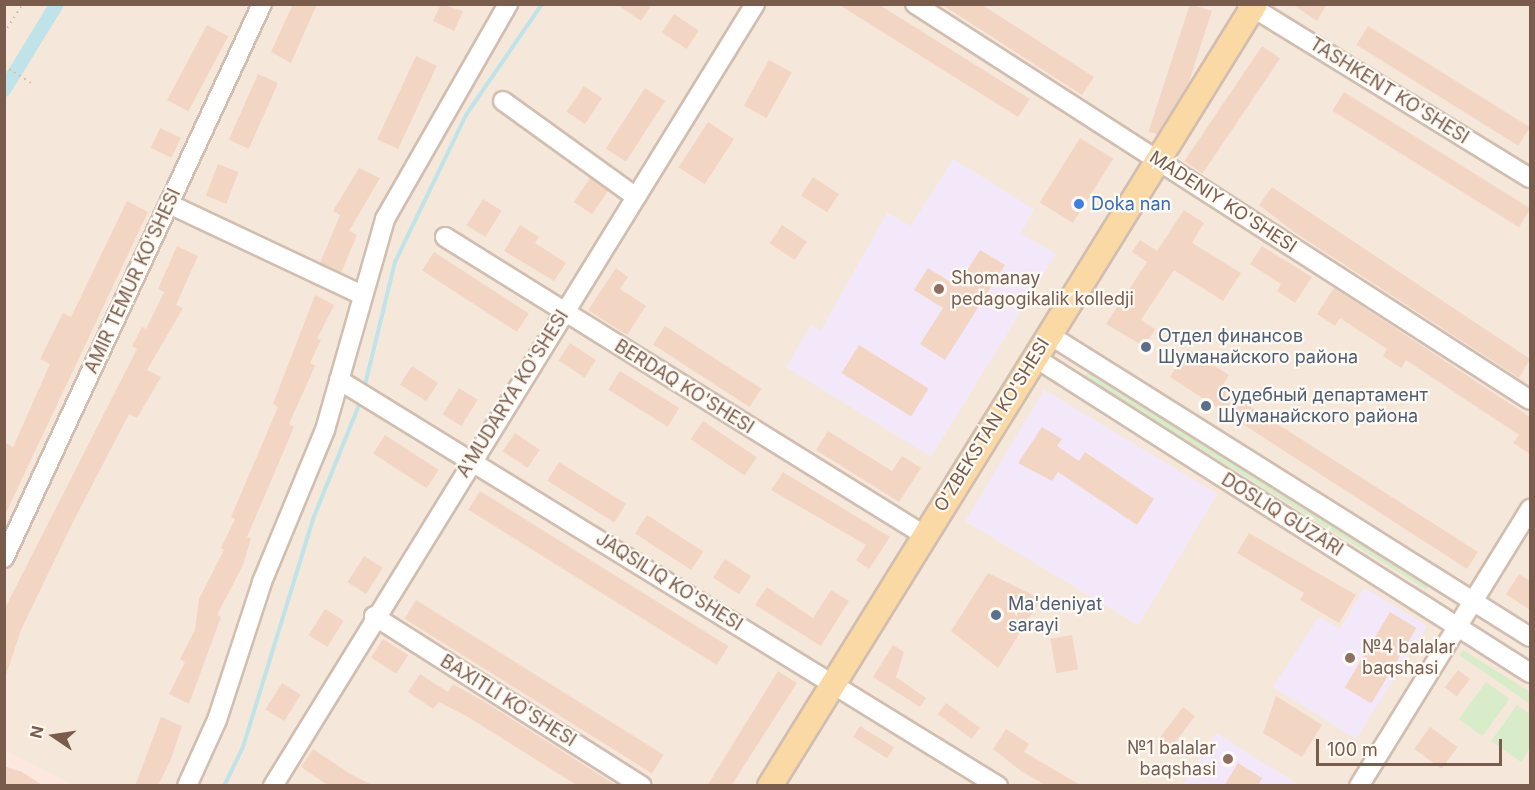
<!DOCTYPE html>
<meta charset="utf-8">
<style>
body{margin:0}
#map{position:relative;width:1535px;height:790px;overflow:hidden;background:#fdf6ec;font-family:Inter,sans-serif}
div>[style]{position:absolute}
.residential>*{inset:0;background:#f5e8da;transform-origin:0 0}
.commercial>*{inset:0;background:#fde8e0}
.education>*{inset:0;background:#f3e8fa;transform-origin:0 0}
.green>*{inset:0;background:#d8ecc9;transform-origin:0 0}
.stream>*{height:4px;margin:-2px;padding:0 2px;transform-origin:2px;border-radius:2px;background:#bfe3e8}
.canal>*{height:14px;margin:-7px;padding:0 7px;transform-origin:7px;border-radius:7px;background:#bfe3e8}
.building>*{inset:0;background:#f3d5c3;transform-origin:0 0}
.path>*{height:2px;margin-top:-1px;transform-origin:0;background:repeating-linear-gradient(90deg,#d9b8a5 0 1.5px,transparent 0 6px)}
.roads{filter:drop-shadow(2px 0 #d1beb0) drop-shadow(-2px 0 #d1beb0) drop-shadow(0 2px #d1beb0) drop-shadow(0 -2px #d1beb0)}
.minor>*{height:18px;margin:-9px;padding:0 9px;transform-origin:9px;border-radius:9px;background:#fff}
.major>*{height:24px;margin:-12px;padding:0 12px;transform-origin:12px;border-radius:12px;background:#fbd9a5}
.dots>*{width:16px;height:16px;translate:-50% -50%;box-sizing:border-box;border:3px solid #fffaf3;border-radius:50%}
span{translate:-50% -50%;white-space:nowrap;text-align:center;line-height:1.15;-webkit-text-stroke:4.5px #fffaf3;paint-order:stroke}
.street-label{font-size:18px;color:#7a5c4d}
.shop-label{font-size:18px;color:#366cbe}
.left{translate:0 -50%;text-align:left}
.education-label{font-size:18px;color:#785e54}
.right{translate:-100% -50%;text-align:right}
.service-label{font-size:18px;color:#4e5e75}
.frame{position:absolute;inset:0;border:6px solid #7a5c4d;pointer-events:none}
.north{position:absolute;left:24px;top:706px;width:60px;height:60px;-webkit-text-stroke:4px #fffaf3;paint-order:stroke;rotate:283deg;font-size:16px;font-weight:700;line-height:24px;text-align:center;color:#7a5c4d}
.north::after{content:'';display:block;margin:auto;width:21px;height:27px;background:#7a5c4d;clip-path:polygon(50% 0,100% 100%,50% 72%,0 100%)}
.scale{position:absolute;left:1316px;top:739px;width:186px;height:27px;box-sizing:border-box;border:3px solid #7a5c4d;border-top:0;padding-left:8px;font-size:18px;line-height:21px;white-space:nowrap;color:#7a5c4d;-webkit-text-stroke:4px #fffaf3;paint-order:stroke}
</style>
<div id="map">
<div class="residential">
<div style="left:5px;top:5px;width:1525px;height:780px"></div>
</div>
<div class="commercial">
<div style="clip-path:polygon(5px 750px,73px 785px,5px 785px)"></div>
</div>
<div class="education">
<div style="clip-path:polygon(953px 159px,1034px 209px,1021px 233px,1056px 254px,931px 457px,786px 367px,811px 325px,821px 330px,887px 213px,911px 226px)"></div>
<div style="left:1044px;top:390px;width:202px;height:153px;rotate:31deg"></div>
<div style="clip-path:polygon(1364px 588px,1427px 626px,1356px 739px,1273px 687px,1319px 617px,1340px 629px)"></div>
<div style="clip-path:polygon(1216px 733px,1299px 785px,1182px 786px)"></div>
</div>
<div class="green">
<div style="left:1090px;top:369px;width:402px;height:9px;rotate:32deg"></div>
<div style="clip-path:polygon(1463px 650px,1530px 692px,1530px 704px,1459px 655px)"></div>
<div style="left:1486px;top:682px;width:29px;height:46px;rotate:36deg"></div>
<div style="clip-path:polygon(1517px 705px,1530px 714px,1530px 748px,1521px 762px,1491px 741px)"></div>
</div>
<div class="stream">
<div style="left:365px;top:385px;width:127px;rotate:-76.3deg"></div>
<div style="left:395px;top:262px;width:163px;rotate:-64.2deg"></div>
<div style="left:466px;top:115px;width:135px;rotate:-55.6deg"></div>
<div style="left:224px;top:786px;width:43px;rotate:-64deg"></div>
<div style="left:243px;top:747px;width:239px;rotate:-72.9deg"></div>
<div style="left:313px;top:519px;width:128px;rotate:-68deg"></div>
</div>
<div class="canal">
<div style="left:4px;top:90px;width:101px;rotate:-58.4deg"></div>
</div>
<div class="building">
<div style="clip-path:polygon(293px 4px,317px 4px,291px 63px,271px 52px)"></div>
<div style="clip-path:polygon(441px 4px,463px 11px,454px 31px,433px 21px)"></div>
<div style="clip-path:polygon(616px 4px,652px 4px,641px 21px)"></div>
<div style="clip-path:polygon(838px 4px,878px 4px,1030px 99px,1018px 117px)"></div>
<div style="clip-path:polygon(941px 4px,981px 4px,1094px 77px,1082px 95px)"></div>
<div style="left:1190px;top:4px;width:23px;height:134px;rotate:18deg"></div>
<div style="clip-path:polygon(1292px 4px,1327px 4px,1317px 21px)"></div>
<div style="left:674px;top:14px;width:30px;height:22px;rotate:34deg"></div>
<div style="left:207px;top:25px;width:24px;height:85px;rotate:28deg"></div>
<div style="left:1368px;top:26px;width:191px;height:22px;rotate:32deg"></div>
<div style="left:1262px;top:46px;width:22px;height:139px;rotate:34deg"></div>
<div style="left:416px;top:56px;width:23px;height:92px;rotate:25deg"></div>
<div style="left:769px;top:60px;width:26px;height:52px;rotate:29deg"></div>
<div style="left:258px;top:74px;width:22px;height:72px;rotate:24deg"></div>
<div style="left:584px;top:86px;width:22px;height:31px;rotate:34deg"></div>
<div style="left:645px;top:88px;width:24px;height:72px;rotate:33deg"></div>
<div style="left:1344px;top:92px;width:220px;height:22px;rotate:32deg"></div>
<div style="left:708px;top:122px;width:31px;height:54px;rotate:33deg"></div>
<div style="left:160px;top:128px;width:23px;height:22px;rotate:25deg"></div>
<div style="left:1080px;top:138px;width:39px;height:76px;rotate:32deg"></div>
<div style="left:218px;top:164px;width:22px;height:34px;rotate:21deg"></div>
<div style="clip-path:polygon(359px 168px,380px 178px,349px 231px,357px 235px,341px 273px,320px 263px,340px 215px,333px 211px)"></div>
<div style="left:813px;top:177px;width:31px;height:22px;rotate:33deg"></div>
<div style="left:590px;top:178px;width:22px;height:29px;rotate:34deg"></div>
<div style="clip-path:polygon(1272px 187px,1530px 359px,1519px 378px,1294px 232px,1259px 205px)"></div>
<div style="left:483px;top:199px;width:22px;height:31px;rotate:32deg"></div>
<div style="clip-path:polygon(127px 201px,148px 212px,4px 517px,4px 442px,13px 447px,50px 364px,40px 359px,63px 313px,71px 317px)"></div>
<div style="clip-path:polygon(1184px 210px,1204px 223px,1192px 243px,1241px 273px,1223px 301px,1174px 270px,1141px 320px,1155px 329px,1145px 347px,1106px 324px,1147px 262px,1132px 252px,1140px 240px,1157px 251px)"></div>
<div style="clip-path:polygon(520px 225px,539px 237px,535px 243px,566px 263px,554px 281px,504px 251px)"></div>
<div style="left:782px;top:225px;width:30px;height:22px;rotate:34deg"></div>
<div style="clip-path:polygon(177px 246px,198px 256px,176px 305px,183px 308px,147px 370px,161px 377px,137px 418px,129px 414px,73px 522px,21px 630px,4px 681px,4px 610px,137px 349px,132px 346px,142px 327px,146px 329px,164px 292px,158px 289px)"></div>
<div style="clip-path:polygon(1262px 246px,1312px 277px,1295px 303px,1277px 291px,1281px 284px,1250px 264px)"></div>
<div style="clip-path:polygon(980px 250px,1005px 265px,945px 360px,920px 344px,943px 308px,914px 290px,928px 268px,957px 286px)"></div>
<div style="left:434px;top:252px;width:113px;height:22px;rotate:33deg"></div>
<div style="clip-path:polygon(616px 268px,628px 277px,620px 289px,646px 306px,627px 335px,588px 310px)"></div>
<div style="clip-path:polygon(1334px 288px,1530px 417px,1530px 454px,1513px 443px,1519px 435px,1406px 360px,1401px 368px,1383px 356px,1387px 349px,1340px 318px,1335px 326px,1317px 314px)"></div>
<div style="clip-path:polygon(315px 295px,334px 305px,317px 339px,321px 340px,310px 363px,315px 366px,289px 424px,294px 427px,247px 537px,251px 539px,243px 565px,217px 615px,221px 617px,189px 704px,169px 694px,185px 662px,180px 659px,195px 630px,199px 599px,224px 550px,221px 548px,235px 519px,231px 517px,278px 407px,273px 404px)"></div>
<div style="left:665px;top:326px;width:115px;height:22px;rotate:33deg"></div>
<div style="left:570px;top:343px;width:31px;height:21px;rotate:33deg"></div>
<div style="left:859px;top:345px;width:82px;height:33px;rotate:32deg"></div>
<div style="clip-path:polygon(1187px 349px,1229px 375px,1221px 388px,1478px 552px,1467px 569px,1170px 377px)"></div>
<div style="left:412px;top:366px;width:31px;height:22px;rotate:33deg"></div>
<div style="left:620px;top:371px;width:70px;height:22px;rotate:32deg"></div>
<div style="left:459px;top:388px;width:22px;height:31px;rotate:32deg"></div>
<div style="left:703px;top:421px;width:65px;height:22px;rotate:34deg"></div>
<div style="clip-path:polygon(1042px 427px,1062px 439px,1057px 446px,1079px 461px,1085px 452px,1154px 499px,1137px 525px,1058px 472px,1052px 481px,1018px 463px)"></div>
<div style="clip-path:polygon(828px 431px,892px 471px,902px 456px,921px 468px,899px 502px,816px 450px)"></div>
<div style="left:515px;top:433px;width:30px;height:22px;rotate:34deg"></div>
<div style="left:385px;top:435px;width:64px;height:22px;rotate:33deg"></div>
<div style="left:559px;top:462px;width:79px;height:22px;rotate:32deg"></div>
<div style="clip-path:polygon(783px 472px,890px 537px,869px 569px,856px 560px,866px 545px,771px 490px)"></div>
<div style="left:480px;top:491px;width:293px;height:22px;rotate:32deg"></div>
<div style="left:647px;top:515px;width:67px;height:22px;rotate:33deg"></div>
<div style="clip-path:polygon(1249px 533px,1356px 595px,1339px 623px,1300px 600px,1304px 593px,1237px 553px)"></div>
<div style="left:364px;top:556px;width:22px;height:31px;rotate:32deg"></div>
<div style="left:725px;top:559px;width:31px;height:22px;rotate:33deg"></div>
<div style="clip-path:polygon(988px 573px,1041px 599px,998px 668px,951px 631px)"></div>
<div style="clip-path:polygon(1519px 574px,1530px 581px,1530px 610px,1506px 594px)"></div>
<div style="clip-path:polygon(767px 587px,813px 618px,831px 590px,849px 601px,821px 646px,755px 605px)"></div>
<div style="left:416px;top:600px;width:292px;height:22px;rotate:32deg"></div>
<div style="left:325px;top:609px;width:22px;height:31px;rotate:32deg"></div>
<div style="left:1390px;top:612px;width:31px;height:88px;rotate:31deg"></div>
<div style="left:1072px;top:635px;width:35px;height:22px;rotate:80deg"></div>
<div style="left:383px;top:639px;width:30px;height:22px;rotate:33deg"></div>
<div style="clip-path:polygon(893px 645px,904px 652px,896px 677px,926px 698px,920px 707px,873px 677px)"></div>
<div style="left:1458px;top:670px;width:15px;height:22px;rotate:37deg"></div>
<div style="clip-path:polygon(778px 671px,797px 683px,731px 786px,707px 786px)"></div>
<div style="clip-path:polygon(420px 674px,448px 692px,453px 684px,488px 704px,617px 786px,578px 786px,468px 717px,439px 702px,433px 709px,408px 692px)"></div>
<div style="left:282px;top:683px;width:22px;height:31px;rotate:32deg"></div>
<div style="clip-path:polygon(1276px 696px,1322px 725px,1302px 757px,1263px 733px)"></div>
<div style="left:946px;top:703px;width:42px;height:14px;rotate:36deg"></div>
<div style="left:1183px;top:707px;width:15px;height:40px;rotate:37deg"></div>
<div style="clip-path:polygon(161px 717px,182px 726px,171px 759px,158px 786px,135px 786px)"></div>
<div style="left:860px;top:726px;width:40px;height:13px;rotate:32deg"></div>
<div style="left:1430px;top:727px;width:34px;height:27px;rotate:36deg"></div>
<div style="clip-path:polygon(1006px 729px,1029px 744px,1024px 752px,1082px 786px,1047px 786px,1021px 771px,993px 749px)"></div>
<div style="clip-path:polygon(313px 749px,352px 775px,374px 786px,329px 786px,301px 767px)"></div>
<div style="clip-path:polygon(1238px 763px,1262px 778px,1258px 786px,1224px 786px)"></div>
<div style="clip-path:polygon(4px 766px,22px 772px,44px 786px,4px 786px)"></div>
</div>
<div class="path">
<div style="left:4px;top:33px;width:35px;rotate:-57deg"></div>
<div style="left:4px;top:66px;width:34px;rotate:32deg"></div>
</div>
<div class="roads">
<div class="minor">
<div style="left:915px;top:4px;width:731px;rotate:32.78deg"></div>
<div style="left:1247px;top:4px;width:332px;rotate:31.6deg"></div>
<div style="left:503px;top:101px;width:164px;rotate:35.8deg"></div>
<div style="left:169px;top:204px;width:213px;rotate:25.2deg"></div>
<div style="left:445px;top:237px;width:564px;rotate:31.89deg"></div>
<div style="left:1048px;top:334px;width:569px;rotate:32.15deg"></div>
<div style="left:1034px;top:357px;width:588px;rotate:32.5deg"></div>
<div style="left:339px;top:380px;width:774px;rotate:31.64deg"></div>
<div style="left:4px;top:558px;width:611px;rotate:-65.03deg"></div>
<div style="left:374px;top:616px;width:317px;rotate:32.4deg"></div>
<div style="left:187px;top:786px;width:72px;rotate:-65.6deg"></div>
<div style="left:217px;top:720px;width:145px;rotate:-71.9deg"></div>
<div style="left:262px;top:582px;width:165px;rotate:-67.5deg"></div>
<div style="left:325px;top:430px;width:219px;rotate:-74.1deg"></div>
<div style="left:385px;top:219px;width:248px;rotate:-60.2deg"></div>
<div style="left:273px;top:786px;width:919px;rotate:-58.35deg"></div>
<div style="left:1359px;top:786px;width:326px;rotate:-58.3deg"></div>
</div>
<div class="major">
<div style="left:770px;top:786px;width:920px;rotate:-58.19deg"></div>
</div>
</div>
<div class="dots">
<div style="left:1079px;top:204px;background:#3f7fe0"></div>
<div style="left:939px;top:289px;background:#8d6e63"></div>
<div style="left:1146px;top:347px;background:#5c6f8a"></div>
<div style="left:1206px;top:406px;background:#5c6f8a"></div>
<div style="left:996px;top:615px;background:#5c6f8a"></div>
<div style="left:1350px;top:658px;background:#8d6e63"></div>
<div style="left:1228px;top:759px;background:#8d6e63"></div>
</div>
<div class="street-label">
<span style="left:1389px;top:91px;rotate:32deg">TASHKENT KO'SHESI</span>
<span style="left:1223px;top:202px;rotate:33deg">MADENIY KO'SHESI</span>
<span style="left:133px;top:281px;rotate:-65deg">AMIR TEMUR KO'SHESI</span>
<span style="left:684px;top:387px;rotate:32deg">BERDAQ KO'SHESI</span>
<span style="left:513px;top:394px;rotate:-58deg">A'MUDARYA KO'SHESI</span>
<span style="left:992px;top:425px;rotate:-58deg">O'ZBEKSTAN KO'SHESI</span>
<span style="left:1282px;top:515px;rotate:32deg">DOSLIQ GÚZARI</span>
<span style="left:669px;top:582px;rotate:32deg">JAQSILIQ KO'SHESI</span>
<span style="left:508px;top:701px;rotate:32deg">BAXITLI KO'SHESI</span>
</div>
<div class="shop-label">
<span class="left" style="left:1091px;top:204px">Doka nan</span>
</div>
<div class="education-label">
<span class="left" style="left:951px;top:289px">Shomanay<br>pedagogikalik kolledji</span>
<span class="left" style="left:1362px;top:658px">№4 balalar<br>baqshasi</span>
<span class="right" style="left:1216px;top:759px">№1 balalar<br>baqshasi</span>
</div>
<div class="service-label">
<span class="left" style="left:1158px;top:347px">Отдел финансов<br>Шуманайского района</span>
<span class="left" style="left:1218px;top:406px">Судебный департамент<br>Шуманайского района</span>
<span class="left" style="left:1008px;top:615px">Ma'deniyat<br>sarayi</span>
</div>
<div class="frame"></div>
<div class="north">N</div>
<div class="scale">100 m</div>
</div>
